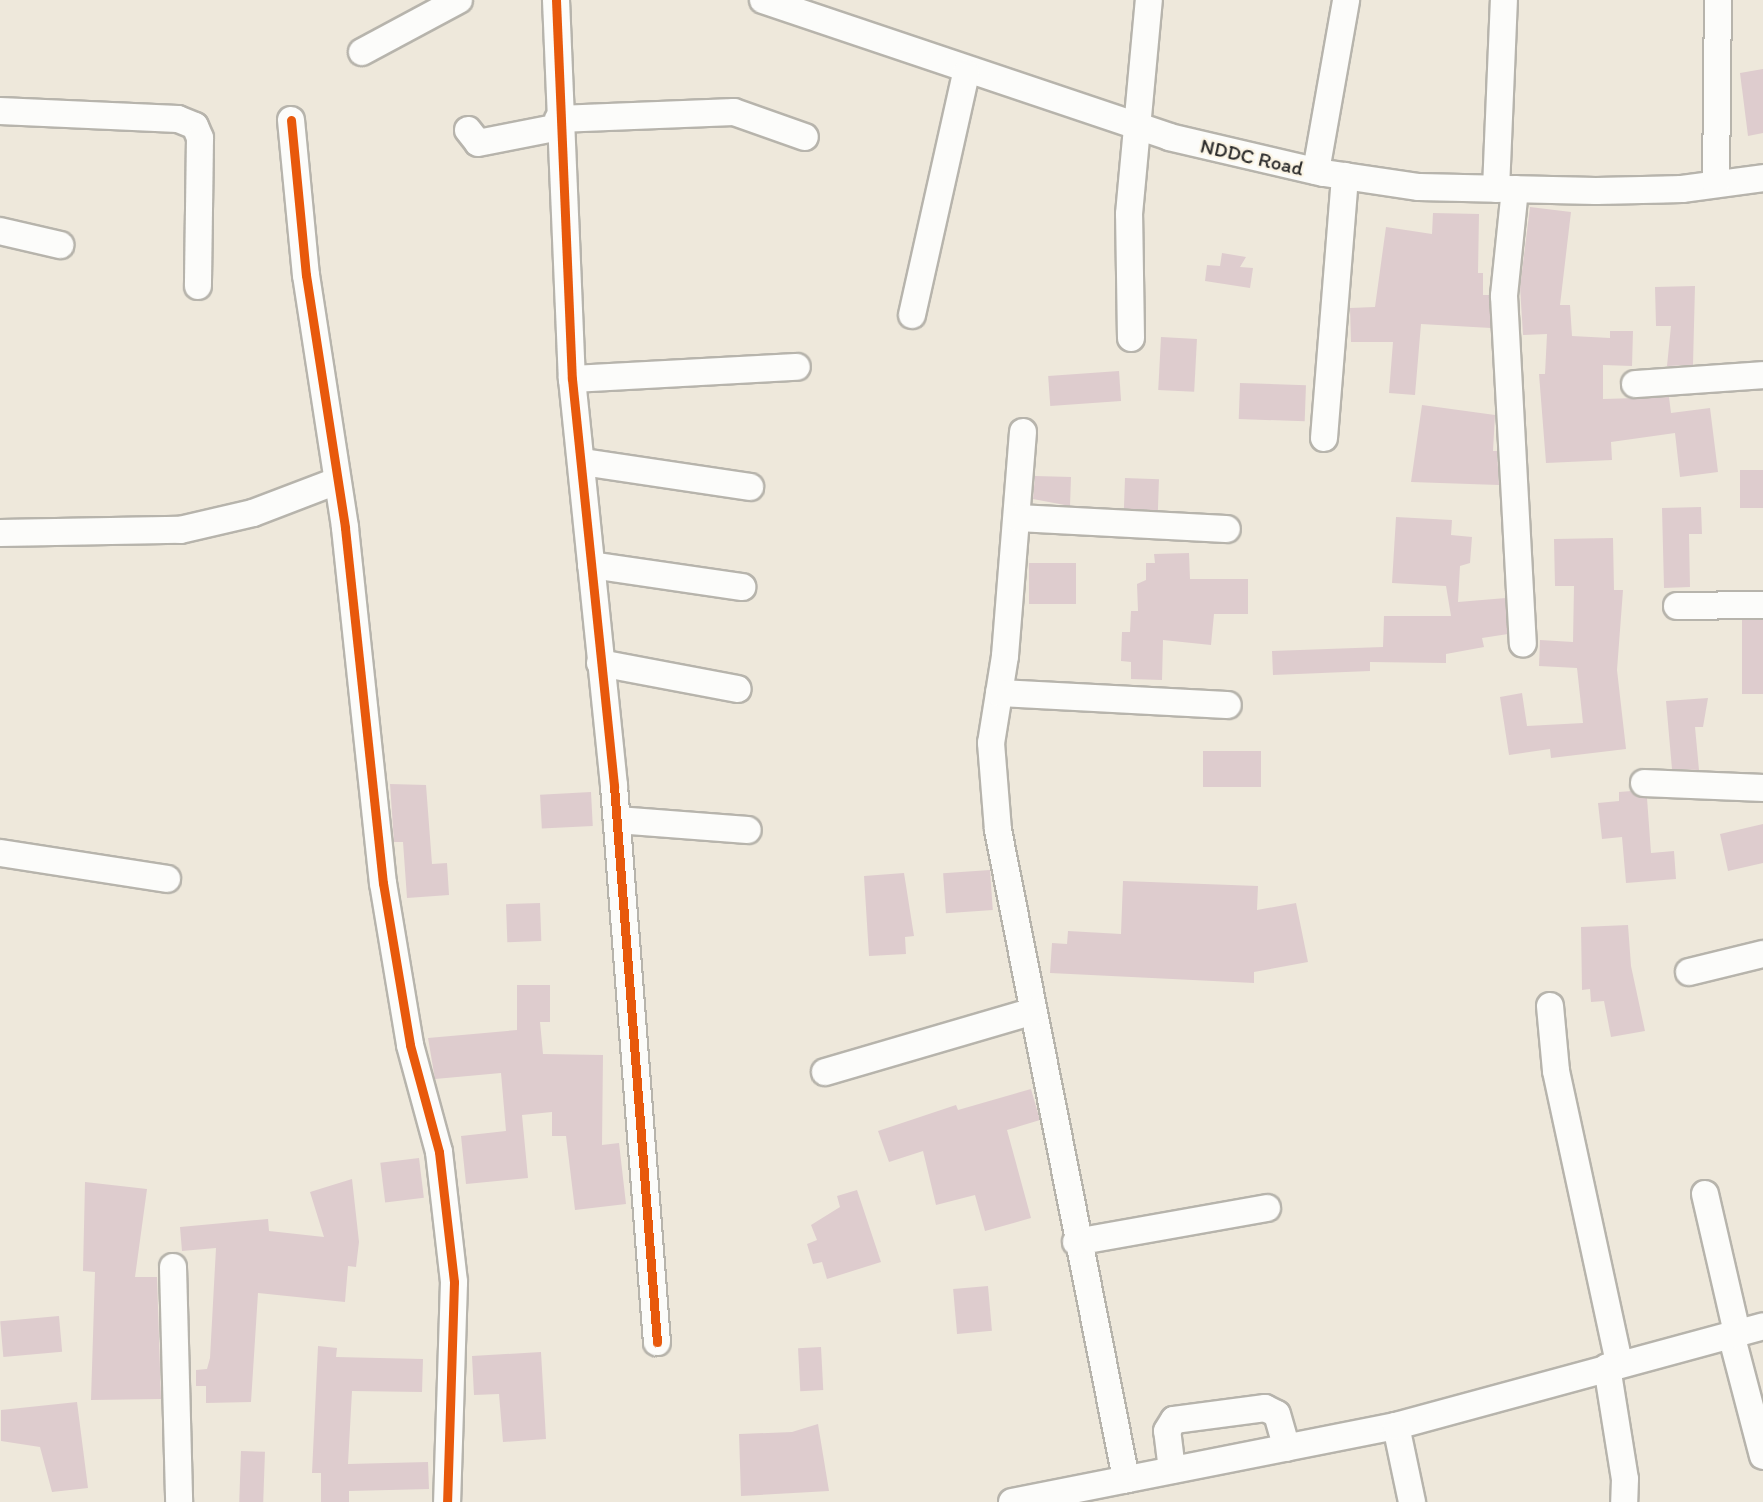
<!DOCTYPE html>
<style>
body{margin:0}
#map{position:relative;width:1763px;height:1502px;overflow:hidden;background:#eee8db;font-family:Itim,sans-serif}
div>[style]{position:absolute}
.building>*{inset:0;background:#deccce;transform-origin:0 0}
.roads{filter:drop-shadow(2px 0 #b7b4ac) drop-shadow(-2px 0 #b7b4ac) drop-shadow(0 2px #b7b4ac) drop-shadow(0 -2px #b7b4ac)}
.minor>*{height:26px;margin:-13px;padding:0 13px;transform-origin:13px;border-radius:13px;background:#fcfcfa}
.cycleway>*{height:9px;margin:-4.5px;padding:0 4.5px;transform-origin:4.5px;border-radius:4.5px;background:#e8590c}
span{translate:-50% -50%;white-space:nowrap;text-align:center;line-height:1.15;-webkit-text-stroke:4.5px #fcf5e5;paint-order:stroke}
.street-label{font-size:21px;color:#2b2b2b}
</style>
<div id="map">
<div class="building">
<div style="clip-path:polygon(1763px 69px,1763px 133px,1748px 136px,1740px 73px)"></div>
<div style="clip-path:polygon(1530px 207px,1571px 212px,1560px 305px,1570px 305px,1572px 336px,1610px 338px,1610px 331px,1633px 331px,1632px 366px,1603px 365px,1603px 399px,1669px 397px,1671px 413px,1710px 408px,1718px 472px,1680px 477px,1675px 433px,1611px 442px,1612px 460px,1546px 463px,1539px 374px,1545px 374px,1547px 334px,1523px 335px,1520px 287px)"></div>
<div style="clip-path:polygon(1433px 213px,1479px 214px,1478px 273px,1483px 273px,1483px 295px,1489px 295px,1491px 328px,1421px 324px,1415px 395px,1389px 393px,1393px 342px,1351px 342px,1350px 308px,1375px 307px,1386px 227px,1432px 234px)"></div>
<div style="clip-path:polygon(1222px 253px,1246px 257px,1240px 267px,1253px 268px,1250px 288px,1205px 281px,1207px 265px,1220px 266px)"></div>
<div style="clip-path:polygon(1695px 286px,1693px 365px,1667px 366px,1671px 326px,1656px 326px,1655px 287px)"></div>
<div style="left:1161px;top:337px;width:36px;height:53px;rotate:3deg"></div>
<div style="left:1119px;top:371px;width:30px;height:71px;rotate:86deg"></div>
<div style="left:1240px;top:383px;width:66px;height:36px;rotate:2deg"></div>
<div style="clip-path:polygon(1422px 405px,1495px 415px,1493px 451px,1497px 451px,1499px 485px,1411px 482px)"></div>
<div style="left:1763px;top:470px;width:38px;height:23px;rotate:90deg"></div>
<div style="clip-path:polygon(1035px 476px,1071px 477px,1070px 506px,1033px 499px)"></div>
<div style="left:1125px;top:478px;width:34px;height:31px;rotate:2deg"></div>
<div style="clip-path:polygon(1701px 507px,1702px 534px,1689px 534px,1690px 587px,1664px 588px,1662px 508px)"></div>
<div style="clip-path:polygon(1396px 517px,1452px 520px,1451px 535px,1472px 537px,1470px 563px,1460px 566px,1458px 602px,1506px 598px,1508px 634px,1482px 638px,1484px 647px,1446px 654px,1446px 663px,1370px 662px,1370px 671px,1273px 675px,1272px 651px,1383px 647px,1384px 616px,1451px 616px,1446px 586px,1392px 583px)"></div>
<div style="clip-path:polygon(1613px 538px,1614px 590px,1623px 590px,1617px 670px,1626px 749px,1551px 758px,1550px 749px,1509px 755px,1500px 697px,1522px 693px,1527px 726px,1583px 723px,1577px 668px,1539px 666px,1540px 640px,1573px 642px,1574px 586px,1555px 586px,1554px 539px)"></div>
<div style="clip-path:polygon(1189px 553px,1190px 579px,1248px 579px,1248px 614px,1214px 614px,1211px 645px,1163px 640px,1162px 680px,1131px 679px,1131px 662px,1121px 661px,1122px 632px,1130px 632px,1131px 611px,1138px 611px,1137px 584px,1146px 580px,1146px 563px,1155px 563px,1154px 554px)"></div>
<div style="left:1029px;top:563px;width:47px;height:41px"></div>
<div style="left:1742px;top:620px;width:21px;height:74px"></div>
<div style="clip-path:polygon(1708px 698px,1703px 727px,1695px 727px,1699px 770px,1672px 769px,1666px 701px)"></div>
<div style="left:1203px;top:751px;width:58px;height:36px"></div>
<div style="clip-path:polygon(390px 784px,426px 785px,432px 864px,447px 863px,449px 895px,407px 898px,403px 842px,394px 842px)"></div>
<div style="clip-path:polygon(1632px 791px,1647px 798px,1651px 853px,1674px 851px,1676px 879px,1626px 883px,1622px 837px,1602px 839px,1598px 803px,1619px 801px,1619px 792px)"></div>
<div style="left:591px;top:792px;width:34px;height:51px;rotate:87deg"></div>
<div style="clip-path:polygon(1763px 824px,1763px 863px,1728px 871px,1720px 834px)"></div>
<div style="left:990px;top:870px;width:40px;height:47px;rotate:86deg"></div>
<div style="clip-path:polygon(904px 873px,914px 936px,905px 937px,906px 954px,869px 956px,864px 876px)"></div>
<div style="clip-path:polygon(1123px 881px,1258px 886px,1257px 910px,1296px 903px,1308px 962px,1254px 972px,1254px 983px,1050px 973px,1052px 943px,1067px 944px,1068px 931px,1121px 934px)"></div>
<div style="left:540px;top:903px;width:38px;height:34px;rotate:88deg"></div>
<div style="clip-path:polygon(1628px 925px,1631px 966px,1645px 1031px,1611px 1037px,1604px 1001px,1591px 1002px,1590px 989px,1582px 990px,1581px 927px)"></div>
<div style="clip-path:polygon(517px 985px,550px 985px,550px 1022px,540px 1022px,543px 1054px,603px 1055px,602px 1145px,619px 1143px,626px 1204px,575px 1210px,566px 1136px,552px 1136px,552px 1112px,522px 1115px,528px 1178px,466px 1184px,461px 1136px,506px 1131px,501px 1073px,435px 1079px,428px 1038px,517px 1030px)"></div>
<div style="clip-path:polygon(1031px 1089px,1040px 1120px,1007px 1130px,1031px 1218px,985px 1231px,975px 1195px,936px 1205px,923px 1151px,889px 1162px,878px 1131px,956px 1105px,958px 1110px)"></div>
<div style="left:419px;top:1158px;width:40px;height:39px;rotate:83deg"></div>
<div style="clip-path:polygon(352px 1179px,359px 1242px,356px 1267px,348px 1266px,345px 1302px,258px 1293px,251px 1402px,206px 1403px,206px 1386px,196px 1386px,196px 1370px,207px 1369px,210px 1358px,216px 1248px,182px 1251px,180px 1227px,268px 1219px,269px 1231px,324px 1237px,310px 1192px)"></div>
<div style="clip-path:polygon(85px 1182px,147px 1189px,135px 1277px,157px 1277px,161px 1399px,91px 1400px,95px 1272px,83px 1271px)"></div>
<div style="clip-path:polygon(857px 1190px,881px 1262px,827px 1279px,822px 1262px,813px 1264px,807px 1244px,817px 1240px,811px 1225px,840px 1207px,837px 1196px)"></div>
<div style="left:988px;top:1286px;width:45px;height:35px;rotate:85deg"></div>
<div style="left:59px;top:1316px;width:36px;height:59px;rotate:85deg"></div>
<div style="clip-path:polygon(318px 1346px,337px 1348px,336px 1357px,423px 1359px,422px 1392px,352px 1391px,348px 1464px,428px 1462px,429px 1489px,349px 1491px,349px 1502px,321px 1502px,321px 1473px,312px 1473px)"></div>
<div style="left:821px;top:1347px;width:43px;height:23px;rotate:87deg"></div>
<div style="clip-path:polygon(541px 1352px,546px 1439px,503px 1442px,499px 1394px,474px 1395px,472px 1356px)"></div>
<div style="clip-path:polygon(77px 1402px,88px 1488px,52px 1492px,40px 1447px,1px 1441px,1px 1410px)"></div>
<div style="clip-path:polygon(818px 1424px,829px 1491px,741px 1496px,739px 1434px,792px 1432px)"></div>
<div style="left:241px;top:1451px;width:24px;height:51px;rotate:2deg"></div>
</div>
<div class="roads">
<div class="minor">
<div style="left:556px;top:0;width:379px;rotate:87.6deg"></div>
<div style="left:572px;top:379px;width:409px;rotate:84.1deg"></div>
<div style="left:614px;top:786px;width:558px;rotate:85.58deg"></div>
<div style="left:763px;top:0;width:428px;rotate:18.6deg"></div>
<div style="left:1169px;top:137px;width:159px;rotate:13.1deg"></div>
<div style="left:1324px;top:173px;width:96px;rotate:8.4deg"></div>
<div style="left:1419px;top:187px;width:177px;rotate:1.3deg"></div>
<div style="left:1596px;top:191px;width:86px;rotate:-1.3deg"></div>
<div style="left:1682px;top:189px;width:82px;rotate:-7.7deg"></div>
<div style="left:362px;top:52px;width:110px;rotate:-28.2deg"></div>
<div style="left:0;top:111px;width:178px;rotate:2.6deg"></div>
<div style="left:178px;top:119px;width:18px;rotate:22deg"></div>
<div style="left:195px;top:126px;width:13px;rotate:67deg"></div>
<div style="left:200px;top:138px;width:148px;rotate:90.8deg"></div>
<div style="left:558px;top:119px;width:176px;rotate:-2.3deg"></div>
<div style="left:734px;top:112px;width:75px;rotate:19.4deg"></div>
<div style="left:291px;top:120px;width:156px;rotate:84.5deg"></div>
<div style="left:306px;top:275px;width:256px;rotate:81.2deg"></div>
<div style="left:345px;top:528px;width:357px;rotate:83.9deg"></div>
<div style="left:383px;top:883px;width:164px;rotate:80.5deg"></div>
<div style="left:410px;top:1045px;width:111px;rotate:74.8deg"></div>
<div style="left:439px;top:1152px;width:131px;rotate:83.4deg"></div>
<div style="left:454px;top:1282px;width:220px;rotate:91.8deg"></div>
<div style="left:468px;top:130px;width:16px;rotate:52deg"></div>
<div style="left:478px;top:143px;width:83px;rotate:-11.2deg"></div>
<div style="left:1316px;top:171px;width:174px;rotate:-80deg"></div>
<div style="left:1716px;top:184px;width:184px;rotate:-89.4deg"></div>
<div style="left:1496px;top:189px;width:189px;rotate:-87.6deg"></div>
<div style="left:1515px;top:189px;width:108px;rotate:95.9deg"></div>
<div style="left:1504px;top:296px;width:348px;rotate:86.9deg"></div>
<div style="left:0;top:231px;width:62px;rotate:13.1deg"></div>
<div style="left:912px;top:315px;width:248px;rotate:-77.4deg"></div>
<div style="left:1131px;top:338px;width:124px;rotate:-90.9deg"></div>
<div style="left:1129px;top:214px;width:215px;rotate:-84.7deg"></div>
<div style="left:572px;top:379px;width:225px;rotate:-3.1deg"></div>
<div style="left:1635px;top:384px;width:128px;rotate:-4deg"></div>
<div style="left:1023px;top:432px;width:225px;rotate:94.6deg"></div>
<div style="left:1005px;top:656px;width:88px;rotate:99.1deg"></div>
<div style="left:991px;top:743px;width:87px;rotate:85.4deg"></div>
<div style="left:998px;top:830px;width:662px;rotate:78.84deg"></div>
<div style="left:1324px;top:438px;width:263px;rotate:-85.4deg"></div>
<div style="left:583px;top:462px;width:169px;rotate:8.5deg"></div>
<div style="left:1017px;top:518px;width:210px;rotate:3deg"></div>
<div style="left:0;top:533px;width:180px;rotate:-1deg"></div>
<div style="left:180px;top:530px;width:75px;rotate:-13.1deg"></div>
<div style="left:253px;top:513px;width:90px;rotate:-20.9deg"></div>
<div style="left:591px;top:565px;width:153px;rotate:8.3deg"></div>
<div style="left:1677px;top:606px;width:86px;rotate:-0.7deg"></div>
<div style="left:600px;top:663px;width:140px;rotate:10.7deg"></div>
<div style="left:999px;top:693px;width:229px;rotate:3deg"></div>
<div style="left:1644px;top:783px;width:119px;rotate:2.4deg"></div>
<div style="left:617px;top:820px;width:131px;rotate:4.4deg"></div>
<div style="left:0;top:853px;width:169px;rotate:8.8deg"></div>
<div style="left:1689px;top:972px;width:76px;rotate:-13.7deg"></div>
<div style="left:1550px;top:1006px;width:65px;rotate:84.7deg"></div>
<div style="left:1556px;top:1071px;width:299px;rotate:77.8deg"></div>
<div style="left:825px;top:1072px;width:217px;rotate:-16.3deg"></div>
<div style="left:1705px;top:1194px;width:143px;rotate:77deg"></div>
<div style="left:1076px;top:1242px;width:194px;rotate:-10.1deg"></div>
<div style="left:173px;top:1267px;width:235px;rotate:88.5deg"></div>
<div style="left:1731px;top:1334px;width:126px;rotate:75.3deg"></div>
<div style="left:1607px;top:1367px;width:113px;rotate:80.9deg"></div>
<div style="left:1625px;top:1479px;width:23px;rotate:92deg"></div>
<div style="left:1396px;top:1426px;width:78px;rotate:78.1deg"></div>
<div style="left:1172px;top:1470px;width:39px;rotate:-97deg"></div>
<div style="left:1167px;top:1431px;width:13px;rotate:-58deg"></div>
<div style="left:1174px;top:1420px;width:92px;rotate:-7.5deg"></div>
<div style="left:1265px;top:1408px;width:13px;rotate:27deg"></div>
<div style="left:1277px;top:1414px;width:35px;rotate:74deg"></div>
<div style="left:1012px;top:1502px;width:391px;rotate:-11.2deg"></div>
<div style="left:1396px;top:1426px;width:380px;rotate:-15.2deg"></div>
</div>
</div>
<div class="cycleway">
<div style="left:556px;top:0;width:379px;rotate:87.6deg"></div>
<div style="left:572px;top:379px;width:409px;rotate:84.1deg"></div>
<div style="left:614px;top:786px;width:558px;rotate:85.58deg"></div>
<div style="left:291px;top:120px;width:156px;rotate:84.5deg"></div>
<div style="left:306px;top:275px;width:256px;rotate:81.2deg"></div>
<div style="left:345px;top:528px;width:357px;rotate:83.9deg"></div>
<div style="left:383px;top:883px;width:164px;rotate:80.5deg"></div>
<div style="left:410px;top:1045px;width:111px;rotate:74.8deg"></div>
<div style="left:439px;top:1152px;width:131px;rotate:83.4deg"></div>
<div style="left:454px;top:1282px;width:220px;rotate:91.8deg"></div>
</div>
<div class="street-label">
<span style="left:1252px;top:157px;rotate:13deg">NDDC Road</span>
</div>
</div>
